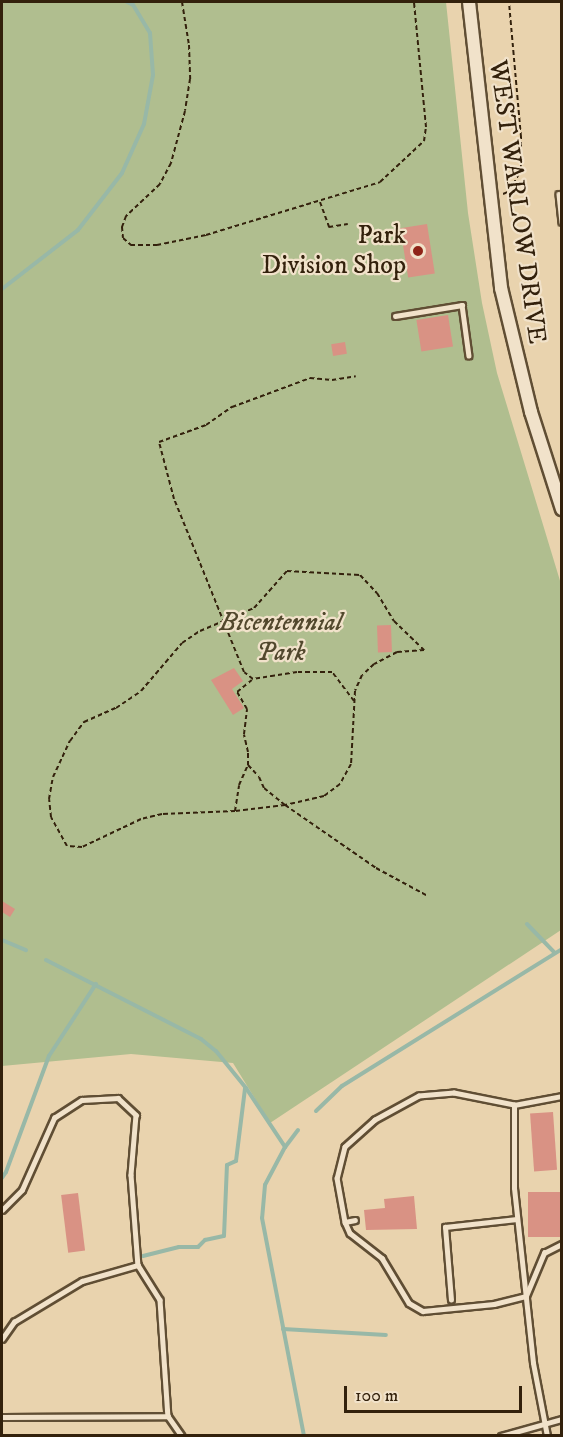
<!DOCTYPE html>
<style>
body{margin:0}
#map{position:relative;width:563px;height:1437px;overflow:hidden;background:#e9d3ae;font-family:"IM FELL DW Pica",serif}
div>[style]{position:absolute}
.green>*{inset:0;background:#b0be8f}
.stream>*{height:4px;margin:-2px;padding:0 2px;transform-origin:2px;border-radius:2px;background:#98b8a7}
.building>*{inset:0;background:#d99284;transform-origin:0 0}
.path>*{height:2px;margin-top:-1px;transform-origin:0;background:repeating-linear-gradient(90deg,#33210c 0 4.5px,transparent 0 7.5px)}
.roads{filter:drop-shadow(2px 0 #604e34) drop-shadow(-2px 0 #604e34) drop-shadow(0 2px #604e34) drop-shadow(0 -2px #604e34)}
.service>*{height:4.5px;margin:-2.25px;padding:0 2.25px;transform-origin:2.25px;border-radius:2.25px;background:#f1e2ca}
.tertiary>*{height:12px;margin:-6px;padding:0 6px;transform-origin:6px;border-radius:6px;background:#f1e2ca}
.dots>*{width:16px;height:16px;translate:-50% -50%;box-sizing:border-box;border:3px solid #f1e2ca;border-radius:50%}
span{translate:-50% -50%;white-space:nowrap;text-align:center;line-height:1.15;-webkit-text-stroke:4.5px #f1e2ca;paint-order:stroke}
.street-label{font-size:26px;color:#33210c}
.poi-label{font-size:26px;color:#33210c}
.right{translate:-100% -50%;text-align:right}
.park-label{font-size:26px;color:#52482d;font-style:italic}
.frame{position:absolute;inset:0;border:3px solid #33210c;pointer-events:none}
.scale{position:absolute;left:344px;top:1386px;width:178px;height:27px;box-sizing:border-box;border:3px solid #33210c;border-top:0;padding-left:8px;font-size:18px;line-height:21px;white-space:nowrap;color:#33210c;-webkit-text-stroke:4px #f1e2ca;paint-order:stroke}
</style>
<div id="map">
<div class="green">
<div style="clip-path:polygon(2px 2px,446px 2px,468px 213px,482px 303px,497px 373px,561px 584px,561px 930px,270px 1123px,233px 1063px,131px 1054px,2px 1066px)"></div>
</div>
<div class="stream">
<div style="left:2px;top:289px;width:96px;rotate:-37.8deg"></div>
<div style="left:78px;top:230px;width:72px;rotate:-52.3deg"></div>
<div style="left:122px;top:173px;width:54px;rotate:-65.8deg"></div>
<div style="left:144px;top:124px;width:50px;rotate:-79.6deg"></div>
<div style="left:153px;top:75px;width:42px;rotate:-94.1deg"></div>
<div style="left:150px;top:33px;width:33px;rotate:-121deg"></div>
<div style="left:133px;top:5px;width:7px;rotate:-153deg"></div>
<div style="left:527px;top:924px;width:40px;rotate:46deg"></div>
<div style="left:2px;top:940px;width:26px;rotate:23deg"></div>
<div style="left:46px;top:960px;width:174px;rotate:27deg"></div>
<div style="left:201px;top:1039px;width:19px;rotate:39deg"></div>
<div style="left:216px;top:1051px;width:48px;rotate:51deg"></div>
<div style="left:246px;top:1088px;width:71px;rotate:56.5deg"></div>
<div style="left:316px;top:1111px;width:36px;rotate:-44deg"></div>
<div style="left:342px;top:1086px;width:259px;rotate:-31.9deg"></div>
<div style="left:298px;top:1130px;width:21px;rotate:127deg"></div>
<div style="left:285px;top:1147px;width:43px;rotate:117.8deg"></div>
<div style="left:265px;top:1185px;width:33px;rotate:95deg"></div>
<div style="left:262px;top:1218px;width:222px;rotate:79.1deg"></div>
<div style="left:2px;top:1178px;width:7px;rotate:-56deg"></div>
<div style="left:6px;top:1172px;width:124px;rotate:-69.7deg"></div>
<div style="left:49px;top:1056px;width:86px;rotate:-56.9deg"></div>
<div style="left:143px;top:1256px;width:37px;rotate:-14deg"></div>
<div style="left:179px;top:1247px;width:19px"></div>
<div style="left:198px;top:1247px;width:10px;rotate:-45deg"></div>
<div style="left:205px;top:1240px;width:19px;rotate:-12deg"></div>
<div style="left:224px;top:1236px;width:71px;rotate:-87.6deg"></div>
<div style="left:227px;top:1165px;width:10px;rotate:-24deg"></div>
<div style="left:236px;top:1161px;width:73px;rotate:-82.9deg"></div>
<div style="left:283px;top:1329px;width:103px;rotate:3.3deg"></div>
</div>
<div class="building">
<div style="left:427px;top:224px;width:50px;height:27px;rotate:81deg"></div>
<div style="left:448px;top:315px;width:32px;height:32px;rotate:81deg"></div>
<div style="left:345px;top:342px;width:12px;height:14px;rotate:81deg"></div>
<div style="left:391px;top:625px;width:27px;height:14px;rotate:88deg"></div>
<div style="clip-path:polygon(234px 668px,243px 681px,232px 689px,244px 708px,233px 715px,211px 680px)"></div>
<div style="clip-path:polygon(2px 901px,15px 909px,10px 917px,2px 912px)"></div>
<div style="left:553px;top:1112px;width:58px;height:23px;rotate:86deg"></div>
<div style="left:561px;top:1192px;width:45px;height:33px;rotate:90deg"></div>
<div style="left:78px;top:1193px;width:58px;height:17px;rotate:83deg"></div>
<div style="clip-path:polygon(414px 1196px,417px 1229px,366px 1230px,364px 1210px,385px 1208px,384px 1199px)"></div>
</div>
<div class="path">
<div style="left:182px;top:2px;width:44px;rotate:80.8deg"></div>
<div style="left:189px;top:45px;width:34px;rotate:88deg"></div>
<div style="left:190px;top:79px;width:32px;rotate:99deg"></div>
<div style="left:185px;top:111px;width:54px;rotate:105.1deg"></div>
<div style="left:171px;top:163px;width:24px;rotate:118deg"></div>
<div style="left:160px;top:184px;width:47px;rotate:136.7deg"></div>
<div style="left:126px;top:216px;width:12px;rotate:110deg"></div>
<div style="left:122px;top:227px;width:11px;rotate:85deg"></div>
<div style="left:123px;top:238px;width:11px;rotate:41deg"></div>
<div style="left:131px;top:245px;width:26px"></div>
<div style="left:157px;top:245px;width:50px;rotate:-11.5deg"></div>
<div style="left:206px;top:235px;width:182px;rotate:-16.9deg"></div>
<div style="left:380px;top:182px;width:60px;rotate:-43deg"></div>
<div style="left:424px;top:141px;width:14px;rotate:-82deg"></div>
<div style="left:426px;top:127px;width:126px;rotate:-95.5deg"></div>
<div style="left:503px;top:194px;width:8px;rotate:-23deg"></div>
<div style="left:510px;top:191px;width:25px;rotate:-63deg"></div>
<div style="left:521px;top:169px;width:32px;rotate:-90deg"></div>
<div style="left:521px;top:137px;width:136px;rotate:-95.1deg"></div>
<div style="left:320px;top:202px;width:27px;rotate:70deg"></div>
<div style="left:329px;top:227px;width:19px;rotate:-9deg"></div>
<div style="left:287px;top:571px;width:73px;rotate:3.1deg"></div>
<div style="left:360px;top:575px;width:25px;rotate:47deg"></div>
<div style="left:377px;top:593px;width:33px;rotate:59deg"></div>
<div style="left:394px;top:621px;width:42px;rotate:44deg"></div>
<div style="left:424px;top:650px;width:27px;rotate:176deg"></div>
<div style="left:397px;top:652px;width:26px;rotate:152deg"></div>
<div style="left:374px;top:664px;width:16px;rotate:137deg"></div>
<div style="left:362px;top:675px;width:17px;rotate:114deg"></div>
<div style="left:355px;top:691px;width:73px;rotate:93.1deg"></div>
<div style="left:351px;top:764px;width:23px;rotate:119deg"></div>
<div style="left:340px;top:784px;width:20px;rotate:143deg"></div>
<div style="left:324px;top:796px;width:40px;rotate:167deg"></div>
<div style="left:285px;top:805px;width:50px;rotate:173.2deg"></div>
<div style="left:235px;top:811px;width:73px;rotate:177.6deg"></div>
<div style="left:162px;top:814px;width:22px;rotate:167deg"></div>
<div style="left:141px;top:819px;width:65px;rotate:154.6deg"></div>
<div style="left:82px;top:847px;width:15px;rotate:-176deg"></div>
<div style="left:67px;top:846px;width:33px;rotate:-119deg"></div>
<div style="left:51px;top:817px;width:18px;rotate:-96deg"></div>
<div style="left:49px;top:799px;width:22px;rotate:-80deg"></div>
<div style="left:53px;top:777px;width:40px;rotate:-65deg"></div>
<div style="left:70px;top:741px;width:24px;rotate:-54deg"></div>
<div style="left:84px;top:722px;width:35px;rotate:-24deg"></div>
<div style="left:116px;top:708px;width:30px;rotate:-34deg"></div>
<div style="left:141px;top:691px;width:63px;rotate:-49.5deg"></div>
<div style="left:182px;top:643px;width:22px;rotate:-34deg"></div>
<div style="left:200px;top:631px;width:59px;rotate:-23.1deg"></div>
<div style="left:254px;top:608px;width:50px;rotate:-48.3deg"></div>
<div style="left:354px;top:701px;width:36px;rotate:-127deg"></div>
<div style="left:332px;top:672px;width:35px;rotate:180deg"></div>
<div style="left:297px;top:672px;width:45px;rotate:171deg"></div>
<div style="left:253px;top:679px;width:11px;rotate:-142deg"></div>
<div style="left:244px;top:672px;width:187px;rotate:-112deg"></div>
<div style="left:174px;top:499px;width:59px;rotate:-104.7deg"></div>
<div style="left:159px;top:442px;width:50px;rotate:-19.9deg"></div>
<div style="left:206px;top:425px;width:32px;rotate:-35deg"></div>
<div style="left:232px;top:407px;width:83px;rotate:-20.4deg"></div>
<div style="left:310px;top:378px;width:22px;rotate:5deg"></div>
<div style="left:332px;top:380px;width:24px;rotate:-9deg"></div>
<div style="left:248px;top:765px;width:16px;rotate:47deg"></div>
<div style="left:259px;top:777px;width:12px;rotate:66deg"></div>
<div style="left:264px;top:788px;width:27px;rotate:39deg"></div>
<div style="left:285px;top:805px;width:111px;rotate:34.7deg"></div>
<div style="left:376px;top:868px;width:57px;rotate:28.4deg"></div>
<div style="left:235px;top:811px;width:26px;rotate:-81deg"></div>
<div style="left:239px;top:785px;width:22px;rotate:-66deg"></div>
<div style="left:248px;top:765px;width:13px;rotate:-90deg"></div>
<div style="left:248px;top:752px;width:18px;rotate:-103deg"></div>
<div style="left:244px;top:734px;width:25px;rotate:-83deg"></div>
<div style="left:247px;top:709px;width:20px;rotate:-120deg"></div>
<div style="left:237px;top:692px;width:19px;rotate:-39deg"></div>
</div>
<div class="roads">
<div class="service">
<div style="left:559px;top:194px;width:28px;rotate:84deg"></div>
<div style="left:395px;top:316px;width:68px;rotate:-9.3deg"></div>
<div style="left:462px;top:305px;width:51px;rotate:82.2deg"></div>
<div style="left:514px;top:1105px;width:61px;rotate:-168.7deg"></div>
<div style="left:454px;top:1093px;width:35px;rotate:175deg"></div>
<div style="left:419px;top:1096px;width:50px;rotate:151.4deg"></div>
<div style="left:375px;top:1120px;width:40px;rotate:138deg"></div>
<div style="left:345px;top:1147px;width:32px;rotate:104deg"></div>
<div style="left:337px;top:1178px;width:45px;rotate:79.7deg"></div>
<div style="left:345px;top:1222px;width:12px;rotate:66deg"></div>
<div style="left:350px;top:1233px;width:41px;rotate:38deg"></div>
<div style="left:382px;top:1258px;width:52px;rotate:59deg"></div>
<div style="left:409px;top:1303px;width:16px;rotate:30deg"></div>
<div style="left:423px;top:1311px;width:71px;rotate:-5.6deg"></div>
<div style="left:494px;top:1304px;width:33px;rotate:-14deg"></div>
<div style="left:526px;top:1296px;width:47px;rotate:-67.3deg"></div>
<div style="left:544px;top:1253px;width:20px;rotate:-27deg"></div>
<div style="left:2px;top:1210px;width:28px;rotate:-45deg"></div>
<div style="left:22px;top:1190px;width:79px;rotate:-66deg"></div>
<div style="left:54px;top:1118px;width:33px;rotate:-33deg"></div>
<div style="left:82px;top:1100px;width:36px;rotate:-3deg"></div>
<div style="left:118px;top:1098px;width:25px;rotate:43deg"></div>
<div style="left:136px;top:1115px;width:60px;rotate:94.8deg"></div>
<div style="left:131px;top:1175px;width:90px;rotate:85.6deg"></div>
<div style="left:138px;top:1265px;width:41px;rotate:57.8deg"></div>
<div style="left:160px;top:1300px;width:116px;rotate:86.1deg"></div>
<div style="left:345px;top:1222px;width:10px;rotate:-11deg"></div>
<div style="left:451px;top:1300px;width:73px;rotate:-94.7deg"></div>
<div style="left:445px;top:1227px;width:72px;rotate:-6.3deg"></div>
<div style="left:2px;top:1339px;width:21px;rotate:-55deg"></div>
<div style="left:14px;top:1322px;width:79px;rotate:-31.1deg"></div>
<div style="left:82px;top:1281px;width:58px;rotate:-15.9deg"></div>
<div style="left:2px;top:1417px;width:166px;rotate:-0.3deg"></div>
<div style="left:168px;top:1416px;width:24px;rotate:55deg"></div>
<div style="left:501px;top:1436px;width:63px;rotate:-15.6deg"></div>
<div style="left:547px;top:1436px;width:74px;rotate:-100.9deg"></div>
<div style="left:533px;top:1363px;width:176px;rotate:-96.2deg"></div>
<div style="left:514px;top:1188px;width:83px;rotate:-90deg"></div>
<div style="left:514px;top:1105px;width:49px;rotate:-10.6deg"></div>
</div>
<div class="tertiary">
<div style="left:469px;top:2px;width:288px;rotate:83.6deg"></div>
<div style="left:501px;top:288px;width:128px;rotate:76.4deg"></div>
<div style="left:531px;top:412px;width:102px;rotate:72.3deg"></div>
</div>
</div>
<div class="dots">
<div style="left:418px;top:251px;background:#8f2418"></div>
</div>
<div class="street-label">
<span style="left:517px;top:202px;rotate:82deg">WEST WARLOW DRIVE</span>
</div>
<div class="poi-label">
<span class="right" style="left:406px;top:251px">Park<br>Division Shop</span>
</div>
<div class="park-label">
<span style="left:281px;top:638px">Bicentennial<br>Park</span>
</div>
<div class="frame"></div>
<div class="scale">100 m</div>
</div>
